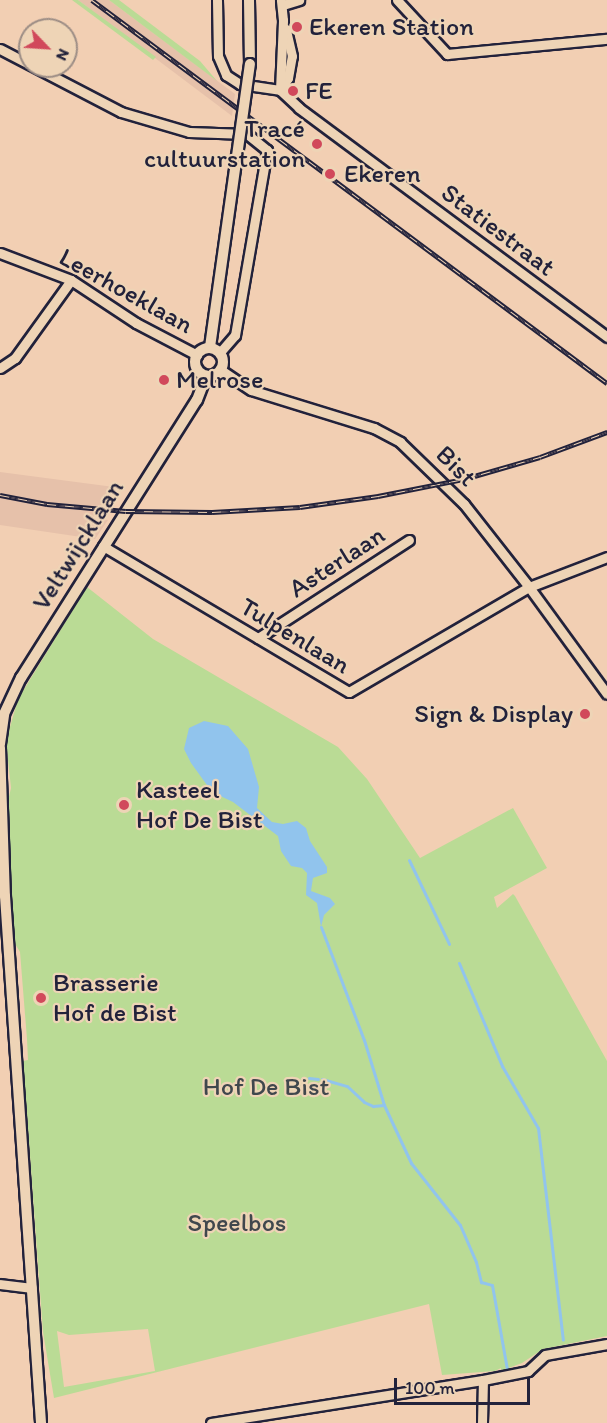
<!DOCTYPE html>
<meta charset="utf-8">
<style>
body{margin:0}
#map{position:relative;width:607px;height:1423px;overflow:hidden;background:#f2cfb3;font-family:Itim,sans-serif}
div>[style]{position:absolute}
.built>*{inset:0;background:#e6c1aa}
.green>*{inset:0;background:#badb95}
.water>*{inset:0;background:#91c4ed}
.stream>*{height:3px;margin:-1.5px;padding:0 1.5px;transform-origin:1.5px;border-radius:1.5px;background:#91c4ed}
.roads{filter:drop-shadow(2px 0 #22223b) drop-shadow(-2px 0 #22223b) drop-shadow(0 2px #22223b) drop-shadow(0 -2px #22223b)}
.minor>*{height:9px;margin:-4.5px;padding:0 4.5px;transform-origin:4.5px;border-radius:4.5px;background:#eed4b6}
.tertiary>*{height:10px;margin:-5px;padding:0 5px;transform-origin:5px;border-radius:5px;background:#eed4b6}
.tertiary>.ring{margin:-5px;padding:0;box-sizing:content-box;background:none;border:10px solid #eed4b6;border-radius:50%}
.rail>*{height:5px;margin-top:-2.5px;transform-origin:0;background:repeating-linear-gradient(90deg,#eed4b6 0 9px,#22223b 0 18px);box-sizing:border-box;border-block:2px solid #22223b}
.bridges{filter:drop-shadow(2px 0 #22223b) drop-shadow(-2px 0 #22223b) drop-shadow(0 2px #22223b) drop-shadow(0 -2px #22223b)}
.tertiary-bridge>*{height:10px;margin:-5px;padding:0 5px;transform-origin:5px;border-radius:5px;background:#eed4b6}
.dots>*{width:16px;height:16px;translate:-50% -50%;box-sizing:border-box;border:3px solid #eed4b6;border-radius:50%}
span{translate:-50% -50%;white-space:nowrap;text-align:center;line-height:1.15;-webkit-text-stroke:4.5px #eed4b6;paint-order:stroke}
.poi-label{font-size:26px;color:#22223b}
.left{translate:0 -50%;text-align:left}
.right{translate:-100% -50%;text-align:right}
.street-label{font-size:26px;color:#22223b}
.park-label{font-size:26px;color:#40474d}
.north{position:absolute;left:18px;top:18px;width:60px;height:60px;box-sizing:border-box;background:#eed4b6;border:2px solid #9c8d85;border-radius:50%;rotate:115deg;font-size:16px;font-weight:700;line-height:24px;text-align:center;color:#22223b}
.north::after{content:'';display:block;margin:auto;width:21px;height:27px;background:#d1495b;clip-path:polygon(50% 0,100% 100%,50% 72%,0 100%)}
.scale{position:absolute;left:394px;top:1378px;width:136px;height:27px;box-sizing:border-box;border:3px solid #22223b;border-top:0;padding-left:8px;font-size:18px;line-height:21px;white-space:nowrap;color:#22223b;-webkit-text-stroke:4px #eed4b6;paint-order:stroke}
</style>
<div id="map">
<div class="built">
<div style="clip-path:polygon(78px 0,109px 0,235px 94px,232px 116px)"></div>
<div style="clip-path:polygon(0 472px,114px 487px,93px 518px,108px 520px,95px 539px,0 525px)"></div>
</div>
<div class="green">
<div style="clip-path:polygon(72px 0,78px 0,156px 57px,153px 60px)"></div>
<div style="clip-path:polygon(109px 0,119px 0,200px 61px,217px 81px)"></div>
<div style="clip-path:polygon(evenodd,87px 587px,153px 639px,338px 747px,367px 779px,420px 858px,513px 808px,547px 868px,494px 897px,497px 908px,513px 894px,515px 896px,607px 1061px,607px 1336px,543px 1349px,522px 1363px,501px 1371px,501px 1368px,495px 1371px,442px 1375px,429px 1304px,54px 1398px,43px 1332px,23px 1061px,28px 1060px,27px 1039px,20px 952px,14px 942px,8px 801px,11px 788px,6px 741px,18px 699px,87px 587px,148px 1329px,155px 1371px,64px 1387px,57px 1331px,69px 1335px,148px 1329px)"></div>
</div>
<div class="water">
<div style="clip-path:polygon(204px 721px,228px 726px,248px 749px,259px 787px,257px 808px,272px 822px,283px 824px,297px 821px,306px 828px,310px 841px,327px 867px,327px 873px,313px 878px,311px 891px,330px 898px,335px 904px,324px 915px,321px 927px,317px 903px,306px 895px,307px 873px,302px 868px,291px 866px,281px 851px,278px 836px,233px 802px,212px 792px,191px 763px,184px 749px,189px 728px)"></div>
</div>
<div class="stream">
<div style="left:409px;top:860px;width:93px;rotate:64.5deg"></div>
<div style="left:321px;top:927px;width:121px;rotate:69.2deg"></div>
<div style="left:364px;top:1040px;width:68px;rotate:72.9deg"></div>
<div style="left:384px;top:1105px;width:64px;rotate:65deg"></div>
<div style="left:411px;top:1163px;width:79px;rotate:51.7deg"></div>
<div style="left:460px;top:1225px;width:40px;rotate:66.6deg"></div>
<div style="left:476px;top:1262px;width:21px;rotate:76deg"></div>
<div style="left:481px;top:1282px;width:11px;rotate:15deg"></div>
<div style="left:492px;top:1285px;width:85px;rotate:79.9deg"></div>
<div style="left:459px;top:963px;width:112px;rotate:67.3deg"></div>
<div style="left:502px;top:1066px;width:72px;rotate:59.9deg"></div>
<div style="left:538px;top:1128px;width:213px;rotate:83.3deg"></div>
<div style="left:309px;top:1078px;width:9px;rotate:6deg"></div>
<div style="left:322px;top:1079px;width:26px;rotate:16deg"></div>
<div style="left:347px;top:1086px;width:23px;rotate:43deg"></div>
<div style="left:364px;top:1102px;width:10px;rotate:24deg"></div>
<div style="left:373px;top:1106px;width:11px;rotate:-5deg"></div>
</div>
<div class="roads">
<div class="minor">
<div style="left:217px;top:0;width:56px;rotate:89deg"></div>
<div style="left:218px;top:56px;width:21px;rotate:67deg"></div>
<div style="left:226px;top:75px;width:17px;rotate:33deg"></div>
<div style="left:240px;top:84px;width:40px;rotate:8.5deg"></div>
<div style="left:397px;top:0;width:74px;rotate:47.2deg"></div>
<div style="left:447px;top:54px;width:161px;rotate:-5.4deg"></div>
<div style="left:283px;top:5px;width:17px;rotate:-17deg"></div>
<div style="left:0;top:49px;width:136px;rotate:27.5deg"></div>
<div style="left:121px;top:112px;width:71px;rotate:16.4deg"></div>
<div style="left:189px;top:132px;width:58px;rotate:2deg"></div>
<div style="left:247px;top:134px;width:26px;rotate:39deg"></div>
<div style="left:267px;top:150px;width:188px;rotate:99.8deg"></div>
<div style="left:235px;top:335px;width:23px;rotate:131deg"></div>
<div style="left:281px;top:88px;width:12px;rotate:-55deg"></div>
<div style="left:288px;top:78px;width:22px;rotate:-80deg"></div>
<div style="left:292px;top:56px;width:28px;rotate:-103deg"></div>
<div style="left:280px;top:90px;width:26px;rotate:43deg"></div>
<div style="left:299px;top:108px;width:384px;rotate:36.6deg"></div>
<div style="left:280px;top:90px;width:70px;rotate:-87.5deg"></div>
<div style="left:283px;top:20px;width:20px;rotate:-96deg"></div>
<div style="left:0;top:253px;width:76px;rotate:20.8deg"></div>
<div style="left:71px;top:280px;width:78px;rotate:33.5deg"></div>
<div style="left:136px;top:323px;width:69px;rotate:27.7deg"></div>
<div style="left:0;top:368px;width:18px;rotate:-34deg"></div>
<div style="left:15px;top:358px;width:96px;rotate:-54.3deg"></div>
<div style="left:221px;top:370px;width:36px;rotate:34deg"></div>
<div style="left:251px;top:390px;width:129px;rotate:17.2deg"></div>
<div style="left:374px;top:428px;width:30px;rotate:28deg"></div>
<div style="left:400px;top:442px;width:89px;rotate:44.1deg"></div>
<div style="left:464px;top:504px;width:105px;rotate:51.9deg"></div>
<div style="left:529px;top:587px;width:132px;rotate:53.9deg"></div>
<div style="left:103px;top:546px;width:286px;rotate:30.7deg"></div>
<div style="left:349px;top:692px;width:208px;rotate:-30.3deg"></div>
<div style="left:529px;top:587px;width:84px;rotate:-21deg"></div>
<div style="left:258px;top:638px;width:180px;rotate:-33deg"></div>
<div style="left:0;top:1284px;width:32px;rotate:7deg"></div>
<div style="left:211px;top:1423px;width:275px;rotate:-9deg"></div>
<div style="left:483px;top:1380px;width:46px;rotate:-11.3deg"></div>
<div style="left:528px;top:1371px;width:23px;rotate:-43deg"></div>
<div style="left:545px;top:1355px;width:63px;rotate:-10.1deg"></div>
<div style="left:482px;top:1423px;width:43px;rotate:-88.7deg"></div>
</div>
<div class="tertiary">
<div style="left:249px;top:0;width:64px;rotate:89.1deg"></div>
<div style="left:210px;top:347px;width:193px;rotate:-82deg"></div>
<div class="ring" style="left:195px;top:348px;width:18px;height:18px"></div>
<div style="left:0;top:744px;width:30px;rotate:-82deg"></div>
<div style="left:4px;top:714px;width:40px;rotate:-65deg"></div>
<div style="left:21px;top:678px;width:329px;rotate:-57.7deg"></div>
<div style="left:197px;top:400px;width:26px;rotate:-69deg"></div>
<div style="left:0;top:748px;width:148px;rotate:88.1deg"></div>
<div style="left:5px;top:896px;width:528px;rotate:86.09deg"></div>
</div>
</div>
<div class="rail">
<div style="left:92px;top:0;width:642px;rotate:36.64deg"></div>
<div style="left:0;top:495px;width:48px;rotate:10.8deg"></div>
<div style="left:47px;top:504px;width:79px;rotate:5.1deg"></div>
<div style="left:126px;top:511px;width:86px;rotate:0.7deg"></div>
<div style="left:212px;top:512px;width:88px;rotate:-3.3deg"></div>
<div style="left:300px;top:507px;width:79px;rotate:-8deg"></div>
<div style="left:378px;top:496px;width:88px;rotate:-11.2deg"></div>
<div style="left:464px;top:479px;width:79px;rotate:-16.1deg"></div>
<div style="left:540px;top:457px;width:72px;rotate:-20.5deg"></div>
</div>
<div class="bridges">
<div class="tertiary-bridge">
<div style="left:237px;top:156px;width:93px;rotate:-82deg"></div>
</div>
</div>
<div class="dots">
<div style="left:297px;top:27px;background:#d1495b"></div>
<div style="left:293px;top:91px;background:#d1495b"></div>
<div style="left:317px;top:144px;background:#d1495b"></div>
<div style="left:330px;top:174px;background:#d1495b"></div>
<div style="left:164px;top:380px;background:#d1495b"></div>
<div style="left:585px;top:714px;background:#d1495b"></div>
<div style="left:124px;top:805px;background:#d1495b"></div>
<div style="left:41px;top:998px;background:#d1495b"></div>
</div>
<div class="poi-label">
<span class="left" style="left:309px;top:27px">Ekeren Station</span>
<span class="left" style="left:305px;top:91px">FE</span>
<span class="right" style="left:305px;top:144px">Tracé<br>cultuurstation</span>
<span class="left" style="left:344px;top:174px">Ekeren</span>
<span class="left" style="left:176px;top:380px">Melrose</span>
<span class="right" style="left:573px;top:714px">Sign &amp; Display</span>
<span class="left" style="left:136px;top:805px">Kasteel<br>Hof De Bist</span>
<span class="left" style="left:53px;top:998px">Brasserie<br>Hof de Bist</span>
</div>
<div class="street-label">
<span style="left:498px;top:230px;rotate:37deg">Statiestraat</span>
<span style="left:126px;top:291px;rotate:29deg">Leerhoeklaan</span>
<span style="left:456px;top:466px;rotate:45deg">Bist</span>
<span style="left:78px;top:545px;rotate:-58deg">Veltwijcklaan</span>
<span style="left:337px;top:562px;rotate:-33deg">Asterlaan</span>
<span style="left:295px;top:636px;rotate:31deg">Tulpenlaan</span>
</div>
<div class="park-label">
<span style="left:266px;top:1087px">Hof De Bist</span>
<span style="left:237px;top:1223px">Speelbos</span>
</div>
<div class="north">N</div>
<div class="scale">100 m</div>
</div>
